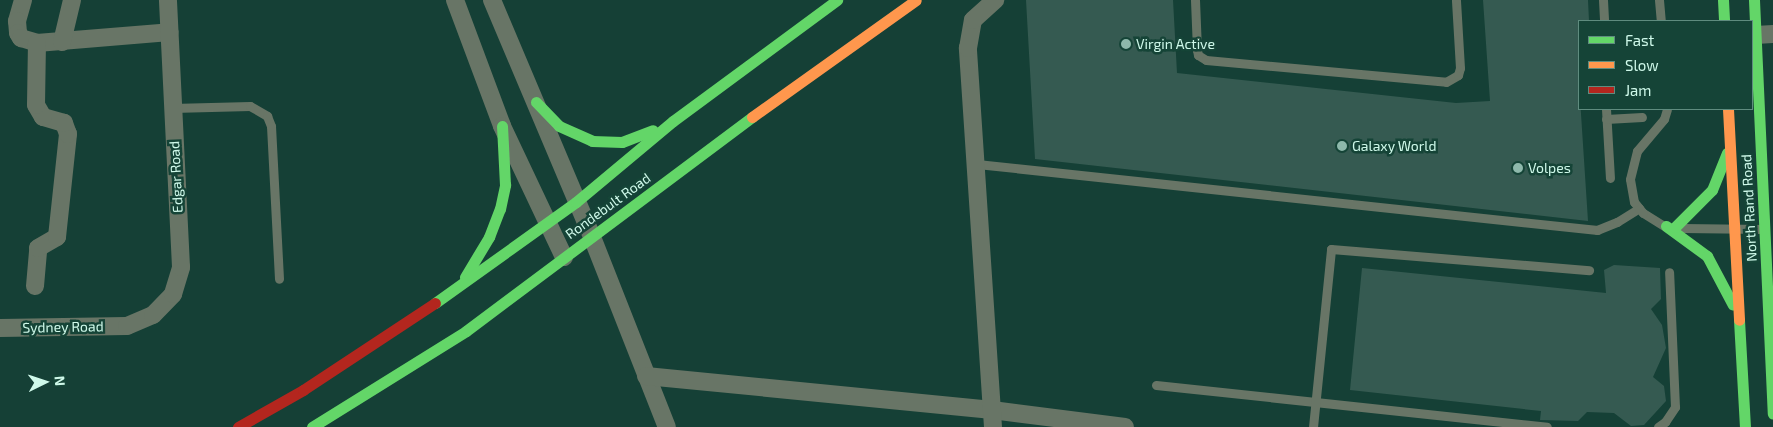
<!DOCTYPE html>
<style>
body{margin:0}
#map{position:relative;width:1773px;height:427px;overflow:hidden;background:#154036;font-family:"Exo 2",sans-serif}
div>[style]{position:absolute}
.building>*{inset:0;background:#355a51}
.lane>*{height:9px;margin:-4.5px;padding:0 4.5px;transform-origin:4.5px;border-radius:4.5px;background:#687566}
.street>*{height:18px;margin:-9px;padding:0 9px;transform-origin:9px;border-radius:9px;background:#687566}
.fast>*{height:11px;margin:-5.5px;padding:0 5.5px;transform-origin:5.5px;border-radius:5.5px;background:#63d668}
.slow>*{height:11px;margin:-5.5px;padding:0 5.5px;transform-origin:5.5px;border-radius:5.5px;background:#ff974d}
.jam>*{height:11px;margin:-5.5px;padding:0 5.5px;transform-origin:5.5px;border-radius:5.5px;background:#b3261e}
.dots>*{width:14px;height:14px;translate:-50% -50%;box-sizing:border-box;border:2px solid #154437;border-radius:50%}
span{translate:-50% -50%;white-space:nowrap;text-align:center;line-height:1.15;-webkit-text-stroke:5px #154437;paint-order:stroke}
.poi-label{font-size:14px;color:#cff9ea}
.left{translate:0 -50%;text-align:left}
.street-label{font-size:14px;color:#cff9ea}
.legend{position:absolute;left:1578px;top:20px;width:175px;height:90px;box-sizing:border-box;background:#154437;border:1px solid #5f8c7f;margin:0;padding:6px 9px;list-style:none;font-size:15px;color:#cff9ea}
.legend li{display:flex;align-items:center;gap:10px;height:25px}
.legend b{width:25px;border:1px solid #5f8c7f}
.north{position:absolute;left:20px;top:357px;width:50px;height:50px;-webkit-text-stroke:4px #154437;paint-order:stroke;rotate:86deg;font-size:14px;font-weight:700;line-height:20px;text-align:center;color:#cff9ea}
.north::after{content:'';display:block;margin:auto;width:18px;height:22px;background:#cff9ea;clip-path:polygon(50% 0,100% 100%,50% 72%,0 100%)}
</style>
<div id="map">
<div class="building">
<div style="clip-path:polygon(1026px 0,1173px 0,1177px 73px,1456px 103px,1490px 101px,1483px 0,1588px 0,1589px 21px,1579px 21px,1578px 68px,1588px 221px,1035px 159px)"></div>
<div style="clip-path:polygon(1614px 265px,1660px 268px,1661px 299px,1651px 309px,1662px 325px,1666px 348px,1653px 377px,1664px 386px,1666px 401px,1644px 425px,1631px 426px,1614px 413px,1587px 412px,1578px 421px,1540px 420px,1541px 411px,1350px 390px,1362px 268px,1606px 293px,1604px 270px)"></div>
</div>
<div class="lane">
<div style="left:1195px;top:0;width:50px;rotate:87.7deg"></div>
<div style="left:1197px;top:50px;width:5px;rotate:79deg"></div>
<div style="left:1198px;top:55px;width:9px;rotate:32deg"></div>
<div style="left:1206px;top:60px;width:241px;rotate:5.2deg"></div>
<div style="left:1446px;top:82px;width:14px;rotate:-30deg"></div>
<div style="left:1458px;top:75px;width:7px;rotate:-74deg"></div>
<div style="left:1460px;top:68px;width:68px;rotate:-93.4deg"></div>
<div style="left:1603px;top:0;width:21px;rotate:87deg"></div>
<div style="left:1659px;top:0;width:21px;rotate:85deg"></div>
<div style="left:172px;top:108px;width:78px;rotate:-1.5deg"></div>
<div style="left:250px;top:106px;width:20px;rotate:30deg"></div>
<div style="left:267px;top:116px;width:11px;rotate:68deg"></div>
<div style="left:271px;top:126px;width:153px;rotate:87deg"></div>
<div style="left:1606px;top:109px;width:69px;rotate:86.7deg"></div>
<div style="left:1606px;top:119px;width:36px;rotate:-3deg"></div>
<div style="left:977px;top:164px;width:624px;rotate:6.08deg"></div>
<div style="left:1597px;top:230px;width:22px;rotate:-22deg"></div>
<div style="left:1617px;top:222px;width:26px;rotate:-32deg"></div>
<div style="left:1664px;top:226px;width:25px;rotate:-148deg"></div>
<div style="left:1643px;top:213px;width:14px;rotate:-129deg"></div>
<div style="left:1634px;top:202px;width:23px;rotate:-100deg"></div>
<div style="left:1630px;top:179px;width:29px;rotate:-76deg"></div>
<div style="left:1637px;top:151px;width:42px;rotate:-49.8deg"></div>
<div style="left:1664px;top:119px;width:10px;rotate:-73deg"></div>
<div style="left:1682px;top:228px;width:82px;rotate:0.7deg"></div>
<div style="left:1156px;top:385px;width:393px;rotate:6.1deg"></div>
<div style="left:1313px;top:427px;width:179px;rotate:-84.2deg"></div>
<div style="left:1331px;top:249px;width:259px;rotate:4.7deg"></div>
<div style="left:1658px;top:427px;width:9px;rotate:-36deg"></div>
<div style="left:1665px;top:422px;width:18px;rotate:-56deg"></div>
<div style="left:1675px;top:407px;width:135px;rotate:-92.5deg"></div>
</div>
<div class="street">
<div style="left:23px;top:0;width:22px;rotate:106deg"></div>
<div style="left:17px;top:21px;width:12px;rotate:85deg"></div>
<div style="left:18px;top:33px;width:6px;rotate:59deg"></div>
<div style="left:21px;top:38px;width:17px;rotate:17deg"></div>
<div style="left:37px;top:43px;width:133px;rotate:-4.7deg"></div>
<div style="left:455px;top:0;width:134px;rotate:69.5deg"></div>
<div style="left:502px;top:126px;width:145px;rotate:64.7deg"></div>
<div style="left:492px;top:0;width:257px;rotate:67.1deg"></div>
<div style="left:592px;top:237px;width:204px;rotate:68.5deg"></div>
<div style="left:1756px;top:35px;width:17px;rotate:-3deg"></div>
<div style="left:62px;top:42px;width:43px;rotate:-76.6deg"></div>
<div style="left:35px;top:286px;width:38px;rotate:-85deg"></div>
<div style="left:38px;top:248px;width:22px;rotate:-30deg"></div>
<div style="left:57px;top:237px;width:104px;rotate:-83.9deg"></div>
<div style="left:68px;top:134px;width:12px;rotate:-110deg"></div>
<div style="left:64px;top:123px;width:22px;rotate:-164deg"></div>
<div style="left:43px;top:117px;width:14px;rotate:-120deg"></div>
<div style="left:36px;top:105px;width:62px;rotate:-89.1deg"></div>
<div style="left:0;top:328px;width:127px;rotate:-0.9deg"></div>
<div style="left:127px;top:326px;width:28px;rotate:-23deg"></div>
<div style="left:153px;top:315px;width:29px;rotate:-46deg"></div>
<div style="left:173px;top:294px;width:28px;rotate:-73deg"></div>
<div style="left:181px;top:267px;width:267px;rotate:-92.8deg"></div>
<div style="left:646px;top:376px;width:348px;rotate:5.6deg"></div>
<div style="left:992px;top:410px;width:134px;rotate:7.3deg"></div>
<div style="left:993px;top:427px;width:380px;rotate:-93.8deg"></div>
<div style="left:968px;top:48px;width:28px;rotate:-80deg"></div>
<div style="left:973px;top:20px;width:30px;rotate:-42deg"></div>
</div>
<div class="fast">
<div style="left:1723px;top:0;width:21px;rotate:87deg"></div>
<div style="left:1754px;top:0;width:414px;rotate:87.4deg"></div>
<div style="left:536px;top:102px;width:33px;rotate:46deg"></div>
<div style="left:559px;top:126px;width:36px;rotate:24deg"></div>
<div style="left:592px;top:141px;width:30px;rotate:2deg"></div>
<div style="left:622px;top:142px;width:33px;rotate:-21deg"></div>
<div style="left:1666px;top:226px;width:51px;rotate:36.2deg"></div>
<div style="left:1707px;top:256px;width:55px;rotate:62deg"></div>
<div style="left:1675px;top:227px;width:52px;rotate:-45deg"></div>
<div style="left:1712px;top:190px;width:40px;rotate:-68deg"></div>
<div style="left:465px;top:277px;width:47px;rotate:-59deg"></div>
<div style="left:489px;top:237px;width:30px;rotate:-69deg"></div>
<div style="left:500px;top:209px;width:25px;rotate:-78deg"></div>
<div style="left:505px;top:185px;width:59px;rotate:-92.9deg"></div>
<div style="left:435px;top:303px;width:173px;rotate:-35.6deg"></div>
<div style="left:576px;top:202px;width:126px;rotate:-39.9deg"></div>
<div style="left:673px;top:121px;width:204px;rotate:-36.4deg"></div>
<div style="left:1739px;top:320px;width:107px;rotate:86.8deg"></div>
<div style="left:312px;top:427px;width:181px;rotate:-31.9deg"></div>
<div style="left:466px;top:331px;width:357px;rotate:-36.8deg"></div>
</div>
<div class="slow">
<div style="left:1728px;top:109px;width:211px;rotate:87deg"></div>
<div style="left:752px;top:117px;width:201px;rotate:-35.5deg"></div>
</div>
<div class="jam">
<div style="left:238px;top:427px;width:75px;rotate:-29.6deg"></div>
<div style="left:303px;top:390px;width:158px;rotate:-33.4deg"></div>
</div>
<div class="dots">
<div style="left:1126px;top:44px;background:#8eb8ab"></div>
<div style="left:1342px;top:146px;background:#8eb8ab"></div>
<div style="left:1518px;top:168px;background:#8eb8ab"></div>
</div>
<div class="poi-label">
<span class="left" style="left:1136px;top:44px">Virgin Active</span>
<span class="left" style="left:1352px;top:146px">Galaxy World</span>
<span class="left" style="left:1528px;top:168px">Volpes</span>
</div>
<div class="street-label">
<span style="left:176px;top:177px;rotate:-93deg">Edgar Road</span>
<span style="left:608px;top:206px;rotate:-36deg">Rondebult Road</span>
<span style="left:1749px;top:208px;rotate:-93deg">North Rand Road</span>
<span style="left:63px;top:327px;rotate:-1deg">Sydney Road</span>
</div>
<ul class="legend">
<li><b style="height:6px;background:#63d668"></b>Fast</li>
<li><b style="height:6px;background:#ff974d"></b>Slow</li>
<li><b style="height:6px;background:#b3261e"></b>Jam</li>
</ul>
<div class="north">N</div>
</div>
